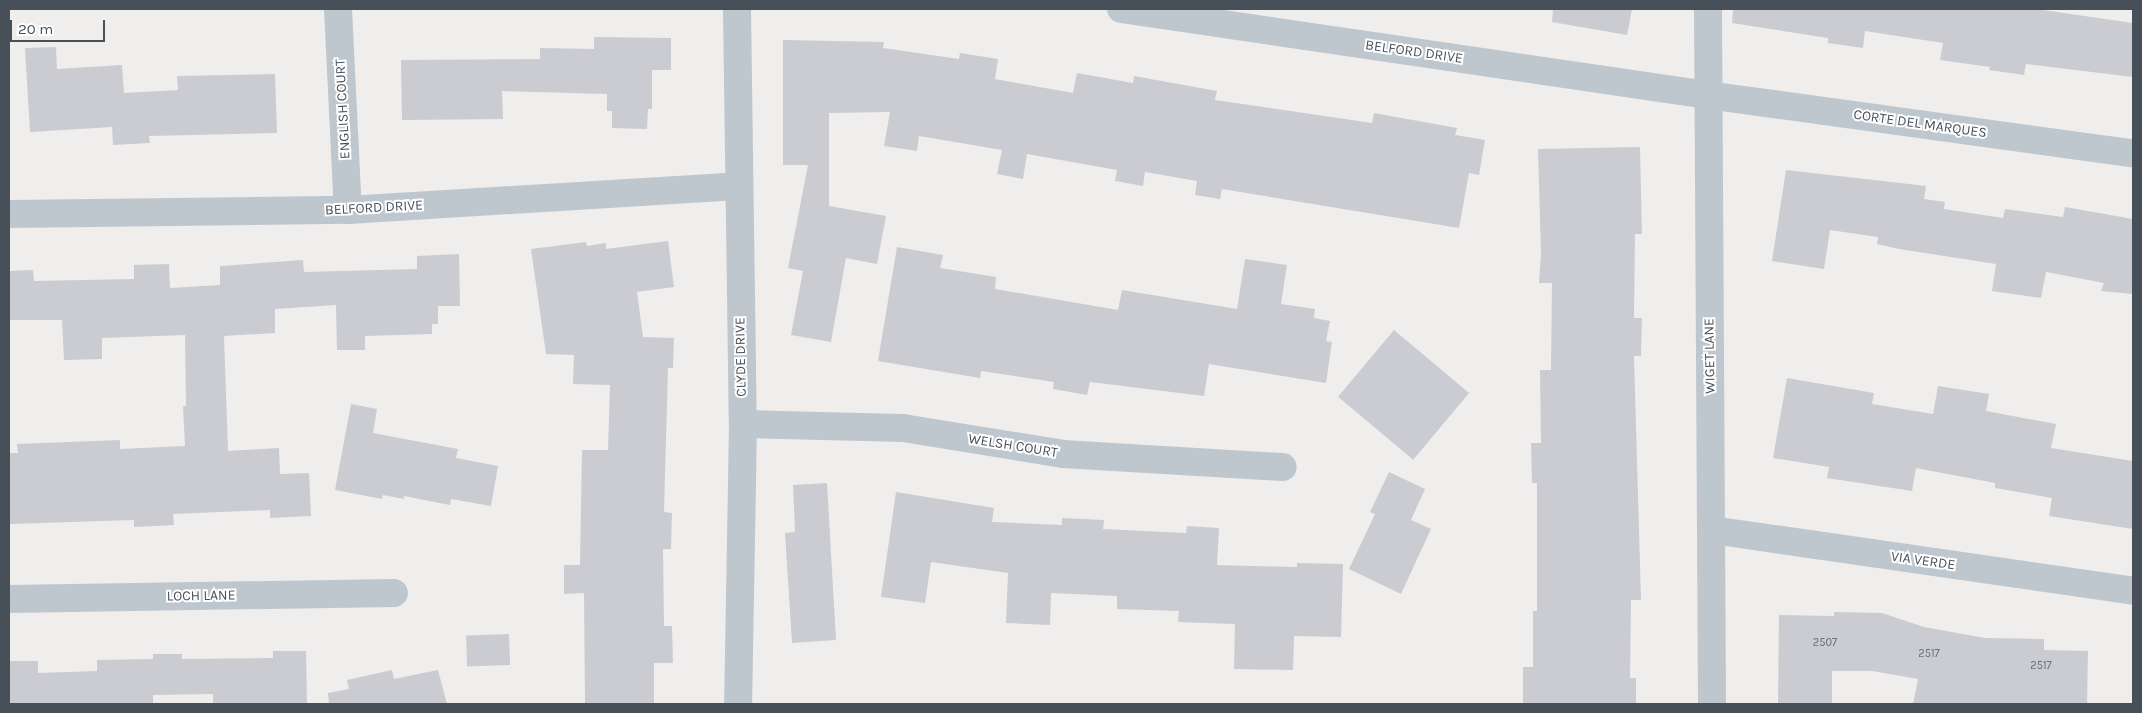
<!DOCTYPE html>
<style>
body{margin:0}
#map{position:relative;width:2142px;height:713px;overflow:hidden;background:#f0eded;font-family:Karla,sans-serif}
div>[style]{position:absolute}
.building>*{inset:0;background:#caccd1;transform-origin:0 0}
.minor>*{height:28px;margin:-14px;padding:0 14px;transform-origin:14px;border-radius:14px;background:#bfc7ce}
span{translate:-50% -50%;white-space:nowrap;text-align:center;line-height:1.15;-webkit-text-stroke:4px #fff;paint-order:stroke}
.number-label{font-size:11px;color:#686f77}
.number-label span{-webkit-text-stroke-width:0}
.street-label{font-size:14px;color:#475059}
.frame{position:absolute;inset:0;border:10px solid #475059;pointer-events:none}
.scale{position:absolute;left:10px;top:20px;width:95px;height:22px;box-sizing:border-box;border:2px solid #475059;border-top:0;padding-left:6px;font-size:15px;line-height:18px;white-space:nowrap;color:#475059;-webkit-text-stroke:4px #fff;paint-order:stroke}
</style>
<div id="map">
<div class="building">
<div style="clip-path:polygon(1553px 9px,1632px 9px,1627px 35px,1552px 22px)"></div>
<div style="clip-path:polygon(1733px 9px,2036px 9px,2133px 23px,2133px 77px,2026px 64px,2024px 75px,1989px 70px,1990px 67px,1940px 60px,1943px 43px,1865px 31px,1863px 48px,1828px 43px,1828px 38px,1732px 23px)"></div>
<div style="clip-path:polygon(594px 37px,671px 38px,671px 70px,652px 70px,652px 109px,648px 109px,647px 129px,612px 128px,612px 111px,607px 111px,607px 94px,502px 91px,503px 119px,402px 120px,401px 60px,540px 59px,540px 48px,594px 49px)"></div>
<div style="clip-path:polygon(783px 40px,884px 42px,883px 48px,959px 59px,960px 53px,998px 59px,995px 79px,1073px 93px,1077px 73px,1133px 83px,1134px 76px,1217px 91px,1215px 100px,1372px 123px,1374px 113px,1457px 128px,1455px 135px,1485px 140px,1479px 175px,1469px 173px,1459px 228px,1222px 189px,1220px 199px,1195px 195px,1197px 181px,1145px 172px,1143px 186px,1115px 181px,1117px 170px,1027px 154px,1023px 179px,997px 174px,1002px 150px,919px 136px,917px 151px,884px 146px,890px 112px,829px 113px,829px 206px,886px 216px,877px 264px,846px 258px,831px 342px,791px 335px,803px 271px,788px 268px,808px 165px,783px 165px)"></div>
<div style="clip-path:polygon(56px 47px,57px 69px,122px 65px,124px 93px,178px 90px,177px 76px,275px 74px,277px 133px,149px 136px,150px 143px,113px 145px,112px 127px,30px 132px,25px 48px)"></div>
<div style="clip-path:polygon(1640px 147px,1642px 234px,1635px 234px,1634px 318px,1642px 318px,1641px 356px,1634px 356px,1641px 600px,1631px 600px,1630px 678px,1636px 678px,1636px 704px,1523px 704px,1523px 667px,1533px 667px,1533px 611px,1537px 611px,1537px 483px,1532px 483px,1531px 443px,1541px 443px,1540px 370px,1551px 370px,1552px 283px,1539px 283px,1541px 253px,1538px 149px)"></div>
<div style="clip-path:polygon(1786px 170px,1926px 186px,1924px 199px,1945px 202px,1944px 209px,2003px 218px,2005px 209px,2063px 217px,2065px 207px,2133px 219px,2133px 294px,2101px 291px,2104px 283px,2046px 272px,2041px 298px,1992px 291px,1996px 264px,1899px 249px,1877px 244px,1878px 237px,1830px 230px,1824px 269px,1772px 261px)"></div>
<div style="clip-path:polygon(668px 241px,674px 287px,637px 292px,643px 337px,674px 338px,673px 368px,668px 368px,664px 512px,672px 513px,671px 549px,663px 549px,664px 626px,672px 626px,673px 663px,654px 663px,654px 704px,585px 704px,584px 593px,564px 594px,564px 565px,580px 565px,582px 450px,608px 450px,610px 385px,573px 384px,574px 355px,546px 354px,531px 249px,586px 242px,587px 246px,606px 243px,606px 249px)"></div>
<div style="clip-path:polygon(897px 247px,943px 255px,940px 268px,996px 277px,995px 289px,1118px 310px,1122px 290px,1237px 309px,1245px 259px,1287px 265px,1281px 304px,1315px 309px,1314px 318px,1330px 321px,1326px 341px,1332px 342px,1326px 383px,1209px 364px,1204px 396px,1090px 382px,1087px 395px,1053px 389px,1054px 382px,981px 371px,980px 378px,878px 361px)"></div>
<div style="clip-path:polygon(459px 254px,460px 306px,438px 306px,438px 324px,432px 324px,432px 334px,365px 336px,365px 350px,337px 350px,336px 305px,275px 309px,275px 333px,224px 336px,228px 451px,279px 448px,280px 474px,309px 473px,311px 516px,270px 518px,270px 510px,173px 514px,174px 525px,134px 527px,134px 520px,9px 524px,9px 453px,18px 453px,17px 444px,120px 440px,120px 449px,185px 446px,183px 406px,186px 406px,185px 335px,102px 338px,102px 359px,64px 360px,62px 320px,9px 320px,9px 271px,33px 270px,34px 281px,134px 279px,134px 265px,169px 264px,170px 288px,220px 285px,220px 266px,303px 260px,304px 272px,417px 269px,417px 256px)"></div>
<div style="left:1394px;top:330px;width:98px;height:87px;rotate:40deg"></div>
<div style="clip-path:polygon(1787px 378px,1874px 393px,1872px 404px,1933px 414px,1938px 386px,1989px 394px,1986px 411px,2056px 424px,2051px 448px,2133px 461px,2133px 529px,2049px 516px,2052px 498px,1995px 488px,1995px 483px,1916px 468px,1912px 491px,1827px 478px,1829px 467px,1773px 458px)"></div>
<div style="clip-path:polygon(351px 404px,377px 409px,373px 433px,458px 449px,456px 458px,498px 466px,491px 506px,451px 499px,450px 505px,404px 496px,404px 499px,383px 495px,382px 499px,335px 490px)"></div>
<div style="clip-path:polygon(1389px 472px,1425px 489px,1411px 520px,1431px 529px,1401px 594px,1349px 569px,1375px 514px,1370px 512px)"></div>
<div style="clip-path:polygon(827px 483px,836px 640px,792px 643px,785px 533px,795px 532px,793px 485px)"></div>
<div style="clip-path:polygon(896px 492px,994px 508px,992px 522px,1062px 525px,1062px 518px,1104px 520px,1103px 529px,1186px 533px,1187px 526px,1219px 528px,1217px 565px,1297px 567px,1297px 563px,1343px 564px,1341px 637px,1294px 636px,1293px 670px,1234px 669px,1235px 624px,1178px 622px,1179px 611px,1117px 609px,1117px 596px,1051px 593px,1050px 625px,1006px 623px,1008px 573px,931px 562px,925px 603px,881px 597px)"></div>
<div style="clip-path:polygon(1834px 612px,1882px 613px,1924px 627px,1985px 638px,2044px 639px,2044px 650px,2088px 651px,2087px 704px,1913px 704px,1918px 679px,1872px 671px,1832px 671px,1832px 704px,1778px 704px,1779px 615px,1834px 616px)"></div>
<div style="left:509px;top:634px;width:31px;height:43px;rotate:88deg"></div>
<div style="clip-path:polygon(273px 651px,306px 651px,307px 704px,213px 704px,213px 694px,153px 695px,153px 704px,9px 704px,9px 661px,38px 661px,38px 673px,97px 671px,97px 660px,153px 659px,153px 654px,182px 654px,182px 659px,273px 658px)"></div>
<div style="clip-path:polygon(392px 670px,394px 679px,438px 670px,447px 704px,329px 704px,328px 693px,349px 689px,347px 680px)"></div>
</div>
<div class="minor">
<div style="left:338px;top:9px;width:201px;rotate:87.2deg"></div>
<div style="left:737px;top:9px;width:415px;rotate:89.2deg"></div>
<div style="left:743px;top:424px;width:280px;rotate:91deg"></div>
<div style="left:1121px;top:9px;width:592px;rotate:8.35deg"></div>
<div style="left:1707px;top:95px;width:430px;rotate:7.8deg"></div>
<div style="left:1708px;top:9px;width:695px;rotate:89.67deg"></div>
<div style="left:9px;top:214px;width:339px;rotate:-0.7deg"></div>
<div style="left:348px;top:210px;width:391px;rotate:-3.5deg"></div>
<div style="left:743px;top:424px;width:160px;rotate:1.4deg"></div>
<div style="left:903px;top:428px;width:162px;rotate:9.2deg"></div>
<div style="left:1063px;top:454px;width:220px;rotate:3.4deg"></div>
<div style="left:1712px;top:530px;width:425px;rotate:8.2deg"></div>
<div style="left:9px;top:599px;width:385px;rotate:-0.9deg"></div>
</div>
<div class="number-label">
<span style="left:1825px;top:643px">2507</span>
<span style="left:1929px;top:654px">2517</span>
<span style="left:2041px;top:666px">2517</span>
</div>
<div class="street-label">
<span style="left:1414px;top:52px;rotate:8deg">BELFORD DRIVE</span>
<span style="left:343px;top:109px;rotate:-93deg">ENGLISH COURT</span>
<span style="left:1920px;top:124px;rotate:8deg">CORTE DEL MARQUES</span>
<span style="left:374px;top:208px;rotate:-3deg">BELFORD DRIVE</span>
<span style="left:1710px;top:356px;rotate:-91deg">WIGET LANE</span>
<span style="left:741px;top:357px;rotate:-91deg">CLYDE DRIVE</span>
<span style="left:1013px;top:446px;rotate:9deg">WELSH COURT</span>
<span style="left:1923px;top:561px;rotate:8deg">VIA VERDE</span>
<span style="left:201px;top:596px;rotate:-1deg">LOCH LANE</span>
</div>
<div class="frame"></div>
<div class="scale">20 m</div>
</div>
